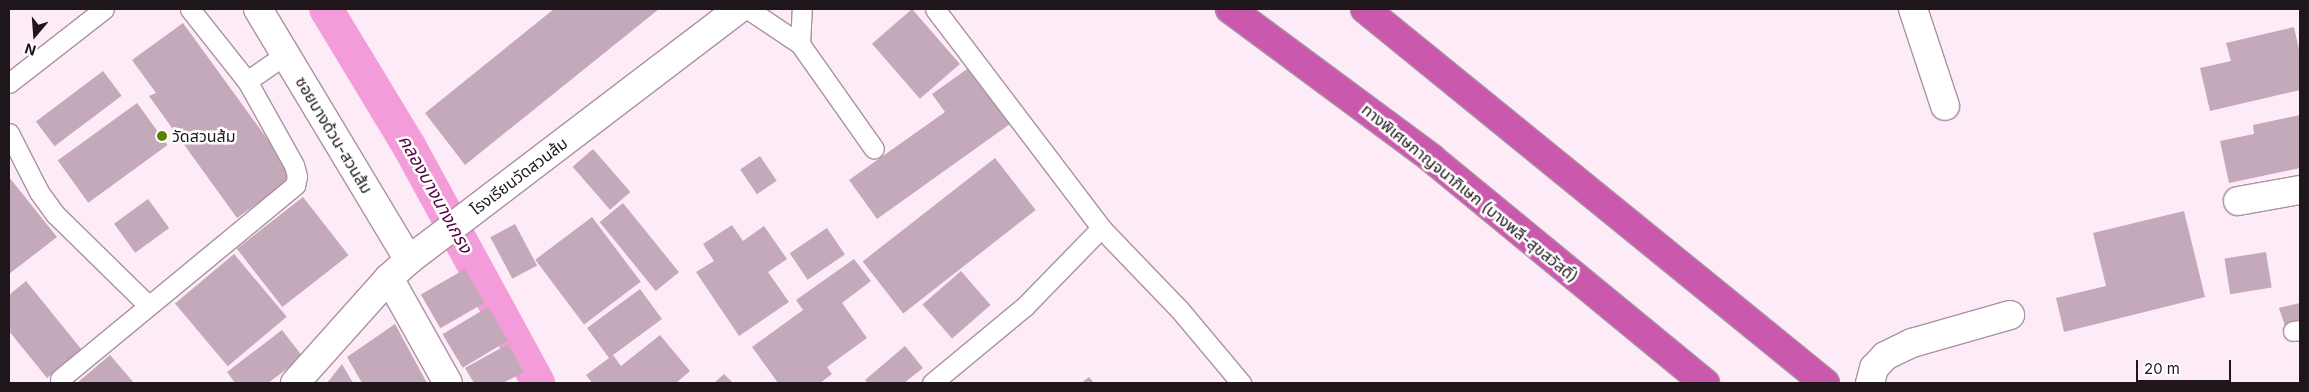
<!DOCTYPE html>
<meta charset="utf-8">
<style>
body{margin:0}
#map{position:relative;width:2309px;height:392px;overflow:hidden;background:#fdecf7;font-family:Inter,"Noto Sans Thai",sans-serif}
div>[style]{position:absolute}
.canal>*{height:34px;margin:-17px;padding:0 17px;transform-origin:17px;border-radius:17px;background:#f49bd9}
.building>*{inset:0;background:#c3a9ba;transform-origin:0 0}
.roads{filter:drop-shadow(1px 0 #ab92a3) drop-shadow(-1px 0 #ab92a3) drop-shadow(0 1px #ab92a3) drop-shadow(0 -1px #ab92a3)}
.lane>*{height:19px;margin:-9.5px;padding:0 9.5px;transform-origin:9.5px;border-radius:9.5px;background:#fff}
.street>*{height:28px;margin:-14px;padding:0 14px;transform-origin:14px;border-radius:14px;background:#fff}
.highway>*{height:28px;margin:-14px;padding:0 14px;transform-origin:14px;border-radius:14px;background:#ca58ac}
.dots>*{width:14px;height:14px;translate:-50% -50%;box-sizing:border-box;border:2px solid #fff;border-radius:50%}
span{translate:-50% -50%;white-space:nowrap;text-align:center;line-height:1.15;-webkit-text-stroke:5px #fff;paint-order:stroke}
.street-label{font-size:16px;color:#1f161c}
.poi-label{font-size:16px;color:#1f161c}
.left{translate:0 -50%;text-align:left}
.water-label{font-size:18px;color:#550544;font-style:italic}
.frame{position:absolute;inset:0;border:10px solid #1f161c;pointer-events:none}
.north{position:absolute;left:10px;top:10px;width:50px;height:50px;-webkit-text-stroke:4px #fff;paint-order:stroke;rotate:198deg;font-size:14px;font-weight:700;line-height:20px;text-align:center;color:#1f161c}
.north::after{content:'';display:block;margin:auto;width:18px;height:22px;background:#1f161c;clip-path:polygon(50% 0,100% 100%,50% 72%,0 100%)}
.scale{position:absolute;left:2136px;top:360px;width:95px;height:22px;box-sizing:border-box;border:2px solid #1f161c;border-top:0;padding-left:6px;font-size:15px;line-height:18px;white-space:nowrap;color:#1f161c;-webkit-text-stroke:4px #fff;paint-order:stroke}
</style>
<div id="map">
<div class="canal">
<div style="left:326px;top:9px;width:160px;rotate:58.8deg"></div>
<div style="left:409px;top:146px;width:270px;rotate:61.4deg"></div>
</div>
<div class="building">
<div style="clip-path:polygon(554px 9px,659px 9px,465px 165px,425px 113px)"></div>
<div style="left:912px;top:9px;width:73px;height:53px;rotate:49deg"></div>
<div style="clip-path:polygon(183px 23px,295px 177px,237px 218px,149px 96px,156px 93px,132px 60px)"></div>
<div style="clip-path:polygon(2294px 27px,2300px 54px,2300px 90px,2210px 111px,2200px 68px,2231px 61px,2226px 43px)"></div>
<div style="clip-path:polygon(970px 67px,1010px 124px,877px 219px,849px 180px,945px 112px,932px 94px)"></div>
<div style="left:103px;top:71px;width:31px;height:84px;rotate:53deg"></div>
<div style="left:137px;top:103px;width:52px;height:98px;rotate:54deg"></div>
<div style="clip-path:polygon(2300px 115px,2300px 168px,2229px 183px,2220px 141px,2254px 134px,2253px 125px)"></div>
<div style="left:593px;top:149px;width:57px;height:27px;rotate:49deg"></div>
<div style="left:760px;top:156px;width:30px;height:24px;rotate:56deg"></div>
<div style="left:995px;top:158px;width:66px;height:168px;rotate:52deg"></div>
<div style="clip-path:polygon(9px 177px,57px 237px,9px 274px)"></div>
<div style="left:303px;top:197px;width:74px;height:84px;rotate:52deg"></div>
<div style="left:148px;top:199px;width:36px;height:42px;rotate:54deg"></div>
<div style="left:623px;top:203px;width:89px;height:30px;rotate:51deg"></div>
<div style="clip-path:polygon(2184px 211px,2205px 297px,2064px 332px,2056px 298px,2106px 286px,2093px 233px)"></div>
<div style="left:592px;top:217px;width:81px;height:71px;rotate:53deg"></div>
<div style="left:515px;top:224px;width:47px;height:28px;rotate:62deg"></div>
<div style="clip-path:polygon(732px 225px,743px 241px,764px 226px,787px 259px,768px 272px,789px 302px,739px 336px,696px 272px,714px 261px,703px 244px)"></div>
<div style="left:827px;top:228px;width:32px;height:45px;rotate:56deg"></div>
<div style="left:2266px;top:252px;width:36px;height:42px;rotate:81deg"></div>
<div style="left:234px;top:254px;width:82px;height:77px;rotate:50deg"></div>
<div style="clip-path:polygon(854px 259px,871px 281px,842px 303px,867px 338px,827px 367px,832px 374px,820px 383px,778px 383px,752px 347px,803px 310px,796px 300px)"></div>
<div style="left:465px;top:269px;width:39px;height:51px;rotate:60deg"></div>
<div style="left:961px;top:271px;width:45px;height:51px;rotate:49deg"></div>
<div style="clip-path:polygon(26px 281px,82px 350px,47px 378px,9px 331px,9px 295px)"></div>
<div style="clip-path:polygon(640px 289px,662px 319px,613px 355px,621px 366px,660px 335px,690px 371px,676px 383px,592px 383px,586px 375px,609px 358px,587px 328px)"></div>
<div style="clip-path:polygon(2300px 303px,2300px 324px,2285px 326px,2279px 308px)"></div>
<div style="left:488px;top:307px;width:39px;height:53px;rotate:59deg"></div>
<div style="clip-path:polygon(395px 324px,427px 383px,362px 383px,347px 357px)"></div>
<div style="clip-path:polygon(282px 330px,303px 357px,268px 383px,235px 383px,227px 372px)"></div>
<div style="clip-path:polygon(508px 344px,524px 372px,503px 383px,474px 383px,465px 368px)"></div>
<div style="clip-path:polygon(905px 346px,923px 368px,904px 383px,868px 383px,865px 380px)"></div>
<div style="clip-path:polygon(110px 355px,134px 383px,77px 383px)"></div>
<div style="clip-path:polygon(342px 364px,353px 383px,327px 383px)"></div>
<div style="clip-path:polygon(724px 374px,733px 383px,714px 383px)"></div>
<div style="clip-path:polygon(1089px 377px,1094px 383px,1081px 383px)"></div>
</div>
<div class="roads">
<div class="lane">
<div style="left:748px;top:9px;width:63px;rotate:33.9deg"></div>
<div style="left:800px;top:44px;width:128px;rotate:54.8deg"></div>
<div style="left:935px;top:9px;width:275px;rotate:52.8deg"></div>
<div style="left:1101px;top:228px;width:112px;rotate:46.1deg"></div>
<div style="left:1179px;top:309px;width:97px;rotate:50deg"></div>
<div style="left:800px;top:44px;width:35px;rotate:-87deg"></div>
<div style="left:247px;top:81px;width:47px;rotate:-34.7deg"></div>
<div style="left:9px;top:83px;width:120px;rotate:-37.9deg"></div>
<div style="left:9px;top:133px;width:66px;rotate:63deg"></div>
<div style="left:39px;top:192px;width:27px;rotate:54deg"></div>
<div style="left:55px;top:214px;width:130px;rotate:44.4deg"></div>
<div style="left:2293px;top:331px;width:7px;rotate:-8deg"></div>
<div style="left:60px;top:379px;width:305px;rotate:-39.5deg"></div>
<div style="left:295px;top:185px;width:9px;rotate:-77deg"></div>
<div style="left:297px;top:176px;width:11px;rotate:-105deg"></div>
<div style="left:294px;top:165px;width:96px;rotate:-119.2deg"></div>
<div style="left:247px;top:81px;width:92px;rotate:-128.4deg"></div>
<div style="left:932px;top:383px;width:121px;rotate:-39.6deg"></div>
<div style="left:1025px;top:306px;width:109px;rotate:-45.7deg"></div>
</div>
<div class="street">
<div style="left:258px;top:9px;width:293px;rotate:59deg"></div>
<div style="left:1913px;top:9px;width:102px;rotate:71.7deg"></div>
<div style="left:2238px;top:201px;width:63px;rotate:-10.1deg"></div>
<div style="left:389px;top:278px;width:120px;rotate:60.7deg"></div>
<div style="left:295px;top:383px;width:141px;rotate:-48.2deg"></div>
<div style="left:389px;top:278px;width:27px;rotate:-42deg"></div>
<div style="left:409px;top:260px;width:414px;rotate:-37.3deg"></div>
<div style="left:1870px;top:383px;width:16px;rotate:-75deg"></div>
<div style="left:1874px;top:368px;width:16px;rotate:-47deg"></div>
<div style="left:1885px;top:356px;width:30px;rotate:-26deg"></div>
<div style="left:1912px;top:343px;width:102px;rotate:-15.9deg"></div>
</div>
<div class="highway">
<div style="left:1230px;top:9px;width:250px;rotate:36.5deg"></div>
<div style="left:1431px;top:158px;width:355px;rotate:39.4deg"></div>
<div style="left:1365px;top:9px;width:593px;rotate:39.11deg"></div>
</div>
</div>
<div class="dots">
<div style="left:162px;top:136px;background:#588106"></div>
</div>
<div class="street-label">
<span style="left:334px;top:135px;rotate:59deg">ซอยบางด้วน-สวนส้ม</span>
<span style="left:519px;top:176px;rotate:-37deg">โรงเรียนวัดสวนส้ม</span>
<span style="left:1470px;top:193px;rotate:39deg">ทางพิเศษกาญจนาภิเษก (บางพลี-สุขสวัสดิ์)</span>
</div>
<div class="poi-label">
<span class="left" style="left:172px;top:136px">วัดสวนส้ม</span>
</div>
<div class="water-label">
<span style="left:435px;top:194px;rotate:61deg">คลองบางนางเกรง</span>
</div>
<div class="frame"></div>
<div class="north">N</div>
<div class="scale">20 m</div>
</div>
